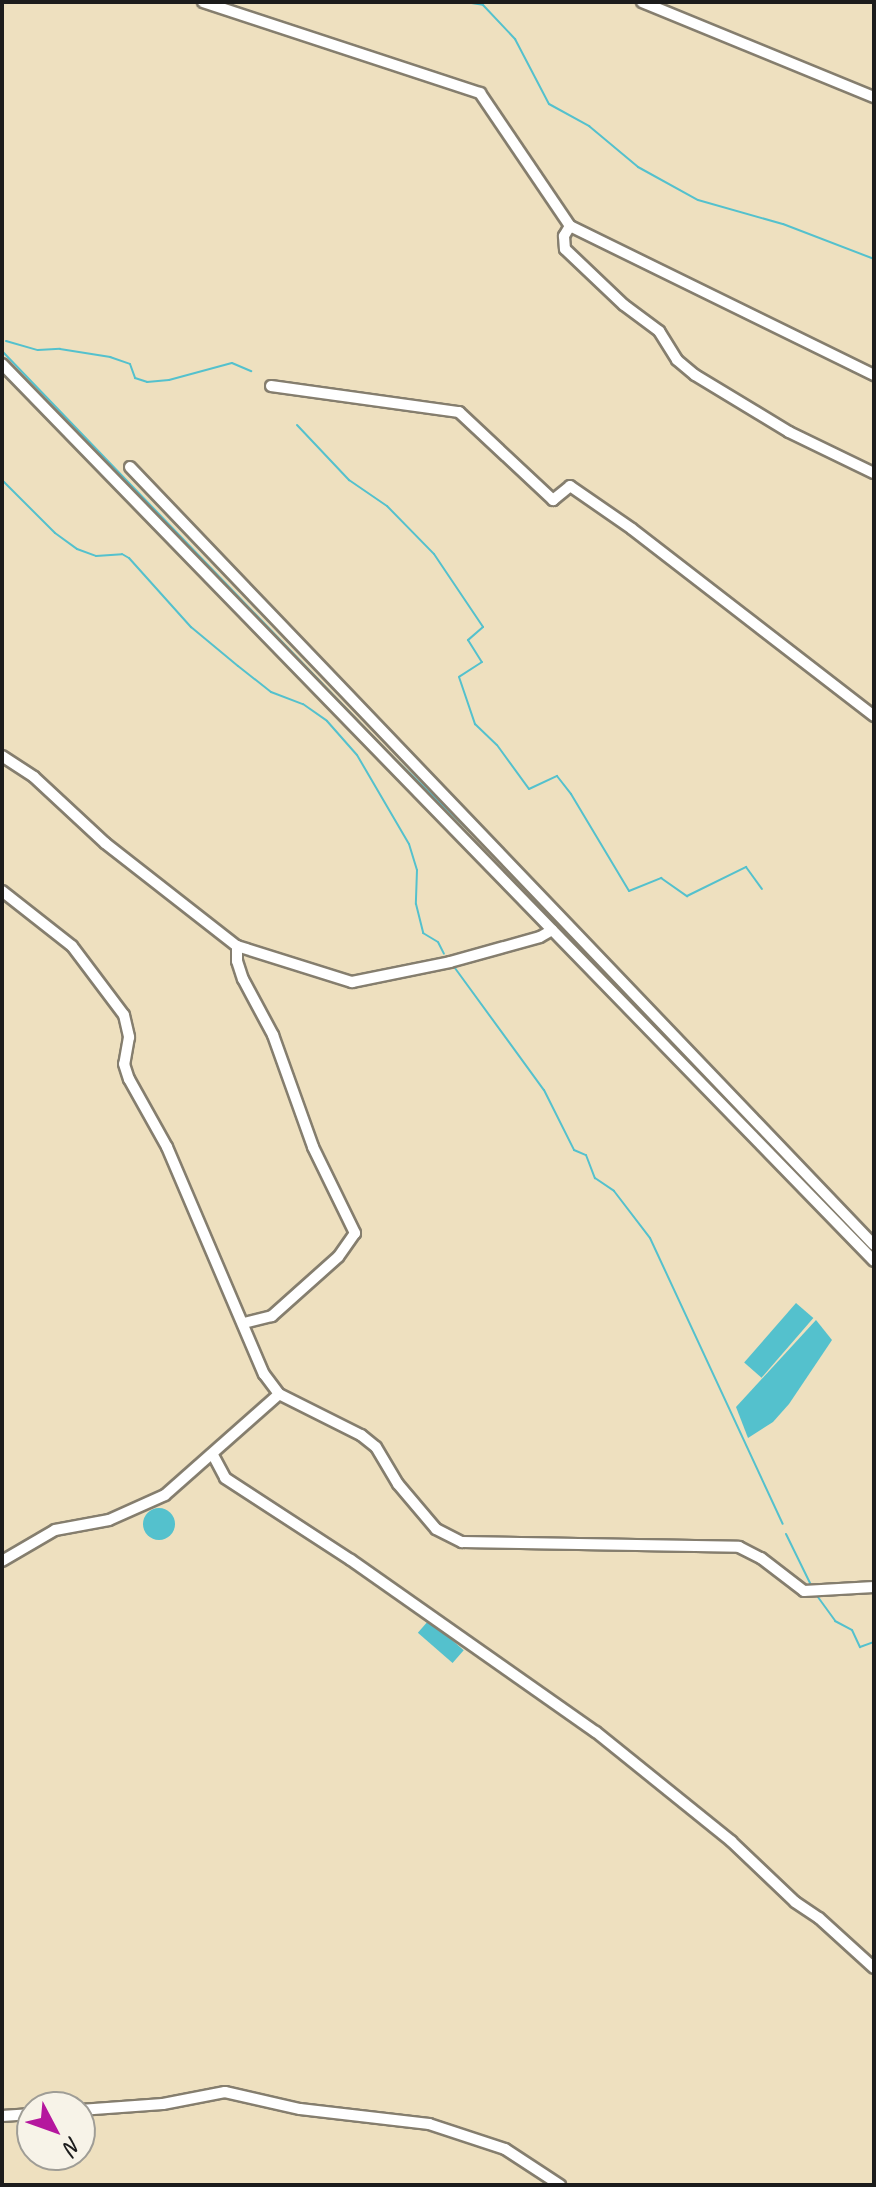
<!DOCTYPE html>
<style>
body{margin:0}
#map{position:relative;width:876px;height:2187px;overflow:hidden;background:#eee0bf;font-family:Caveat,sans-serif}
div>[style]{position:absolute}
.water>*{inset:0;background:#54c1cd;transform-origin:0 0}
.round{border-radius:50%}
.stream>*{height:2px;margin:-1px;padding:0 1px;transform-origin:1px;border-radius:1px;background:#54c1cd}
.roads{filter:drop-shadow(2px 0 #857e6e) drop-shadow(-2px 0 #857e6e) drop-shadow(0 2px #857e6e) drop-shadow(0 -2px #857e6e)}
.street>*{height:10px;margin:-5px;padding:0 5px;transform-origin:5px;border-radius:5px;background:#fff}
span{translate:-50% -50%;white-space:nowrap;text-align:center;line-height:1.15;-webkit-text-stroke:6px #f7f3e8;paint-order:stroke}
.frame{position:absolute;inset:0;border:4px solid #1c1c1c;pointer-events:none}
.north{position:absolute;left:16px;top:2091px;width:80px;height:80px;box-sizing:border-box;background:#f7f3e8;border:2px solid #9f9d96;border-radius:50%;rotate:131deg;font-size:22px;font-weight:700;line-height:32px;text-align:center;color:#1c1c1c}
.north::after{content:'';display:block;margin:auto;width:28px;height:36px;background:#b5179e;clip-path:polygon(50% 0,100% 100%,50% 72%,0 100%)}
</style>
<div id="map">
<div class="water">
<div style="left:796px;top:1303px;width:23px;height:79px;rotate:41deg"></div>
<div style="clip-path:polygon(816px 1320px,832px 1340px,789px 1404px,773px 1422px,748px 1438px,736px 1407px)"></div>
<div class="round" style="left:143px;top:1508px;width:32px;height:32px"></div>
<div style="left:429px;top:1620px;width:46px;height:17px;rotate:41deg"></div>
</div>
<div class="stream">
<div style="left:465px;top:2px;width:18px;rotate:9deg"></div>
<div style="left:483px;top:5px;width:47px;rotate:46.7deg"></div>
<div style="left:515px;top:39px;width:73px;rotate:62.4deg"></div>
<div style="left:549px;top:104px;width:46px;rotate:28.8deg"></div>
<div style="left:589px;top:126px;width:64px;rotate:39.9deg"></div>
<div style="left:638px;top:167px;width:68px;rotate:28.8deg"></div>
<div style="left:698px;top:200px;width:88px;rotate:15.8deg"></div>
<div style="left:783px;top:224px;width:97px;rotate:21deg"></div>
<div style="left:6px;top:341px;width:33px;rotate:16deg"></div>
<div style="left:38px;top:350px;width:22px;rotate:-3deg"></div>
<div style="left:60px;top:349px;width:51px;rotate:9.1deg"></div>
<div style="left:110px;top:357px;width:21px;rotate:19deg"></div>
<div style="left:130px;top:364px;width:15px;rotate:70deg"></div>
<div style="left:135px;top:378px;width:13px;rotate:18deg"></div>
<div style="left:147px;top:382px;width:22px;rotate:-5deg"></div>
<div style="left:169px;top:380px;width:65px;rotate:-15.1deg"></div>
<div style="left:232px;top:363px;width:21px;rotate:23deg"></div>
<div style="left:2px;top:351px;width:557px;rotate:46.09deg"></div>
<div style="left:388px;top:752px;width:145px;rotate:44.2deg"></div>
<div style="left:492px;top:853px;width:412px;rotate:46.3deg"></div>
<div style="left:297px;top:425px;width:76px;rotate:46.6deg"></div>
<div style="left:349px;top:480px;width:46px;rotate:34.4deg"></div>
<div style="left:387px;top:506px;width:67px;rotate:45.6deg"></div>
<div style="left:434px;top:554px;width:88px;rotate:56.1deg"></div>
<div style="left:483px;top:627px;width:20px;rotate:139deg"></div>
<div style="left:468px;top:640px;width:26px;rotate:58deg"></div>
<div style="left:482px;top:662px;width:27px;rotate:147deg"></div>
<div style="left:459px;top:677px;width:50px;rotate:71.2deg"></div>
<div style="left:475px;top:724px;width:30px;rotate:44deg"></div>
<div style="left:497px;top:745px;width:54px;rotate:54deg"></div>
<div style="left:529px;top:789px;width:31px;rotate:-25deg"></div>
<div style="left:557px;top:776px;width:23px;rotate:52deg"></div>
<div style="left:571px;top:794px;width:113px;rotate:59.1deg"></div>
<div style="left:629px;top:891px;width:35px;rotate:-22deg"></div>
<div style="left:661px;top:878px;width:32px;rotate:35deg"></div>
<div style="left:687px;top:896px;width:66px;rotate:-26.2deg"></div>
<div style="left:746px;top:867px;width:27px;rotate:54deg"></div>
<div style="left:2px;top:480px;width:75px;rotate:45deg"></div>
<div style="left:55px;top:533px;width:27px;rotate:36deg"></div>
<div style="left:77px;top:549px;width:20px;rotate:20deg"></div>
<div style="left:96px;top:556px;width:26px;rotate:-4deg"></div>
<div style="left:122px;top:554px;width:8px;rotate:30deg"></div>
<div style="left:129px;top:558px;width:93px;rotate:48.1deg"></div>
<div style="left:191px;top:627px;width:61px;rotate:39.7deg"></div>
<div style="left:238px;top:666px;width:42px;rotate:38.2deg"></div>
<div style="left:271px;top:692px;width:34px;rotate:21deg"></div>
<div style="left:303px;top:704px;width:29px;rotate:35deg"></div>
<div style="left:327px;top:721px;width:45px;rotate:48.6deg"></div>
<div style="left:357px;top:755px;width:103px;rotate:59.7deg"></div>
<div style="left:409px;top:844px;width:27px;rotate:73deg"></div>
<div style="left:417px;top:870px;width:34px;rotate:92deg"></div>
<div style="left:416px;top:904px;width:30px;rotate:76deg"></div>
<div style="left:423px;top:933px;width:17px;rotate:31deg"></div>
<div style="left:438px;top:942px;width:13px;rotate:63deg"></div>
<div style="left:452px;top:964px;width:156px;rotate:53.9deg"></div>
<div style="left:544px;top:1090px;width:67px;rotate:63.4deg"></div>
<div style="left:574px;top:1150px;width:13px;rotate:23deg"></div>
<div style="left:586px;top:1155px;width:25px;rotate:69deg"></div>
<div style="left:595px;top:1178px;width:23px;rotate:34deg"></div>
<div style="left:614px;top:1191px;width:59px;rotate:52.5deg"></div>
<div style="left:650px;top:1238px;width:315px;rotate:65.1deg"></div>
<div style="left:856px;top:1233px;width:27px;rotate:48deg"></div>
<div style="left:786px;top:1534px;width:59px;rotate:63.9deg"></div>
<div style="left:815px;top:1593px;width:34px;rotate:54deg"></div>
<div style="left:835px;top:1621px;width:19px;rotate:28deg"></div>
<div style="left:852px;top:1630px;width:19px;rotate:65deg"></div>
<div style="left:860px;top:1647px;width:15px;rotate:-20deg"></div>
</div>
<div class="roads">
<div class="street">
<div style="left:203px;top:2px;width:292px;rotate:18.2deg"></div>
<div style="left:480px;top:93px;width:161px;rotate:55.9deg"></div>
<div style="left:570px;top:226px;width:339px;rotate:26.1deg"></div>
<div style="left:642px;top:2px;width:251px;rotate:22.3deg"></div>
<div style="left:570px;top:226px;width:12px;rotate:121deg"></div>
<div style="left:564px;top:236px;width:13px;rotate:86deg"></div>
<div style="left:565px;top:249px;width:81px;rotate:43.5deg"></div>
<div style="left:624px;top:305px;width:44px;rotate:36.6deg"></div>
<div style="left:659px;top:331px;width:34px;rotate:58deg"></div>
<div style="left:677px;top:360px;width:23px;rotate:40deg"></div>
<div style="left:695px;top:375px;width:110px;rotate:31.2deg"></div>
<div style="left:789px;top:432px;width:94px;rotate:25.8deg"></div>
<div style="left:2px;top:364px;width:1251px;rotate:45.81deg"></div>
<div style="left:271px;top:386px;width:190px;rotate:7.9deg"></div>
<div style="left:459px;top:412px;width:129px;rotate:43.1deg"></div>
<div style="left:553px;top:500px;width:22px;rotate:-39deg"></div>
<div style="left:570px;top:486px;width:75px;rotate:34.7deg"></div>
<div style="left:632px;top:529px;width:306px;rotate:37.7deg"></div>
<div style="left:130px;top:467px;width:1076px;rotate:46.28deg"></div>
<div style="left:2px;top:756px;width:38px;rotate:33deg"></div>
<div style="left:34px;top:777px;width:97px;rotate:42.9deg"></div>
<div style="left:105px;top:843px;width:167px;rotate:38deg"></div>
<div style="left:237px;top:946px;width:121px;rotate:17.4deg"></div>
<div style="left:352px;top:982px;width:100px;rotate:-11.5deg"></div>
<div style="left:450px;top:962px;width:93px;rotate:-15.5deg"></div>
<div style="left:540px;top:937px;width:14px;rotate:-30deg"></div>
<div style="left:2px;top:891px;width:89px;rotate:38.2deg"></div>
<div style="left:72px;top:946px;width:86px;rotate:53deg"></div>
<div style="left:124px;top:1015px;width:23px;rotate:77deg"></div>
<div style="left:129px;top:1037px;width:27px;rotate:100deg"></div>
<div style="left:124px;top:1064px;width:16px;rotate:72deg"></div>
<div style="left:129px;top:1079px;width:78px;rotate:60.8deg"></div>
<div style="left:167px;top:1147px;width:247px;rotate:66.9deg"></div>
<div style="left:264px;top:1374px;width:25px;rotate:53deg"></div>
<div style="left:279px;top:1394px;width:92px;rotate:26.6deg"></div>
<div style="left:361px;top:1435px;width:19px;rotate:39deg"></div>
<div style="left:376px;top:1447px;width:43px;rotate:59.3deg"></div>
<div style="left:398px;top:1484px;width:59px;rotate:49.8deg"></div>
<div style="left:436px;top:1529px;width:29px;rotate:27deg"></div>
<div style="left:462px;top:1542px;width:277px;rotate:1deg"></div>
<div style="left:739px;top:1547px;width:25px;rotate:27deg"></div>
<div style="left:761px;top:1558px;width:54px;rotate:37.5deg"></div>
<div style="left:804px;top:1591px;width:70px;rotate:-3.3deg"></div>
<div style="left:237px;top:946px;width:15px;rotate:90deg"></div>
<div style="left:237px;top:961px;width:19px;rotate:72deg"></div>
<div style="left:243px;top:979px;width:64px;rotate:61.8deg"></div>
<div style="left:273px;top:1035px;width:119px;rotate:70.3deg"></div>
<div style="left:313px;top:1147px;width:96px;rotate:64deg"></div>
<div style="left:355px;top:1233px;width:29px;rotate:125deg"></div>
<div style="left:338px;top:1257px;width:89px;rotate:138.2deg"></div>
<div style="left:272px;top:1316px;width:30px;rotate:166deg"></div>
<div style="left:213px;top:1455px;width:26px;rotate:62deg"></div>
<div style="left:225px;top:1478px;width:150px;rotate:33.1deg"></div>
<div style="left:351px;top:1560px;width:299px;rotate:35.1deg"></div>
<div style="left:596px;top:1732px;width:174px;rotate:38.9deg"></div>
<div style="left:731px;top:1841px;width:88px;rotate:43.6deg"></div>
<div style="left:795px;top:1902px;width:29px;rotate:34deg"></div>
<div style="left:819px;top:1918px;width:74px;rotate:42.3deg"></div>
<div style="left:2px;top:1561px;width:61px;rotate:-30.3deg"></div>
<div style="left:55px;top:1530px;width:55px;rotate:-10.5deg"></div>
<div style="left:109px;top:1520px;width:61px;rotate:-24.1deg"></div>
<div style="left:165px;top:1495px;width:152px;rotate:-41.5deg"></div>
<div style="left:80px;top:2110px;width:83px;rotate:-4.1deg"></div>
<div style="left:163px;top:2104px;width:63px;rotate:-11deg"></div>
<div style="left:225px;top:2092px;width:77px;rotate:12.8deg"></div>
<div style="left:300px;top:2109px;width:130px;rotate:6.6deg"></div>
<div style="left:429px;top:2124px;width:80px;rotate:18.2deg"></div>
<div style="left:505px;top:2149px;width:66px;rotate:33.2deg"></div>
<div style="left:2px;top:2116px;width:30px;rotate:-4deg"></div>
</div>
</div>
<div class="frame"></div>
<div class="north">N</div>
</div>
